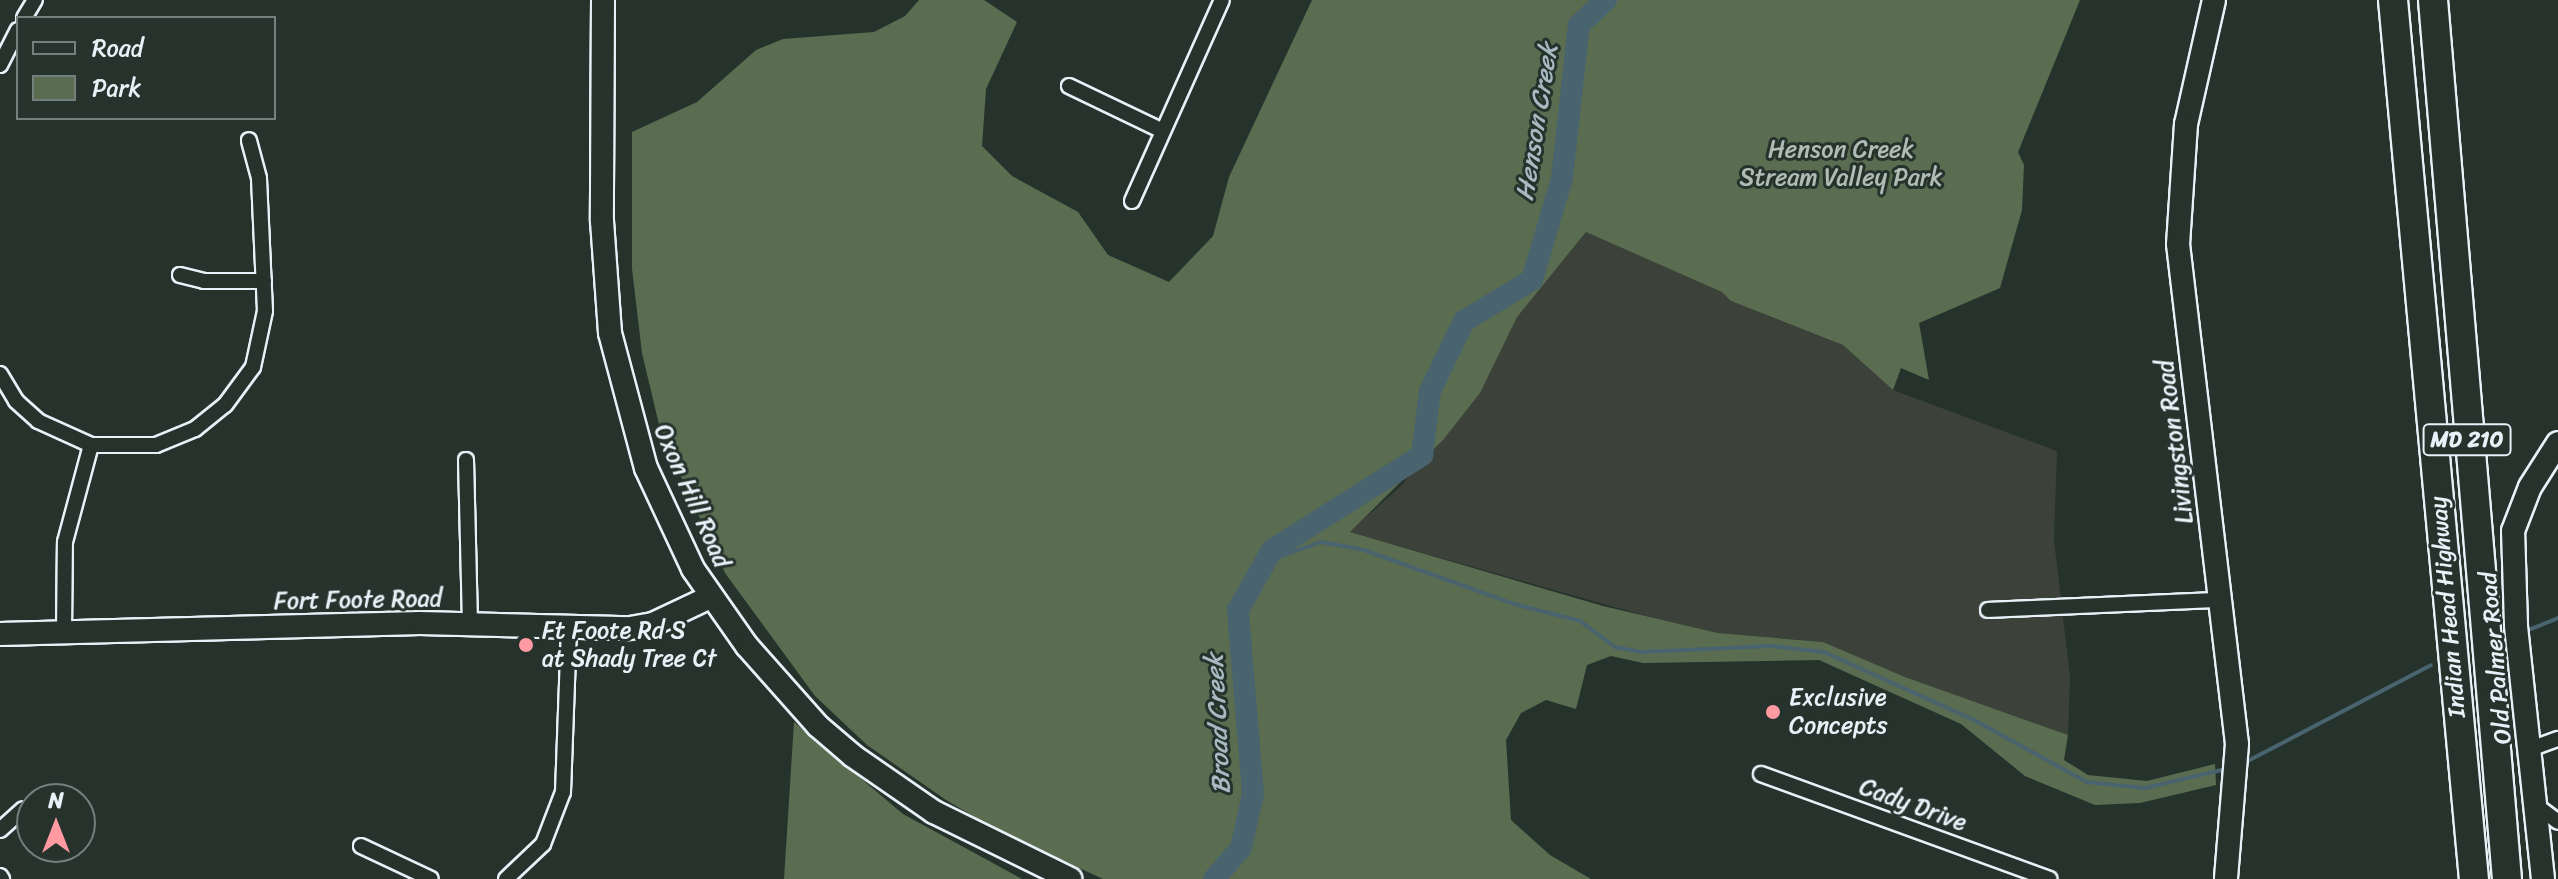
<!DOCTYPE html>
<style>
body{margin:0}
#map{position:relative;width:2558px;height:879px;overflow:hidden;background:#26332d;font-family:Sriracha,sans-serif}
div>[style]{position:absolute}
.built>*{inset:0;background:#3c413a}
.green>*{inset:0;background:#5b6d50}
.stream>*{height:4px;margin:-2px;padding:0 2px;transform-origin:2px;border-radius:2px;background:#49646e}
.river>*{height:22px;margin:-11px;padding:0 11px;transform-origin:11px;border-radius:11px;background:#49646e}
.roads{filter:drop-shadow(2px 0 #e8f1f8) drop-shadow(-2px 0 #e8f1f8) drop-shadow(0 2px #e8f1f8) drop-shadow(0 -2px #e8f1f8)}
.street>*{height:14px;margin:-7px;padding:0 7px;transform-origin:7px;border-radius:7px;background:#26332d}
.secondary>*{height:22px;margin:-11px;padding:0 11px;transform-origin:11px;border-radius:11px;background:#26332d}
.highway>*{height:28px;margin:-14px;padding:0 14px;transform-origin:14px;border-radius:14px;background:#26332d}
.dots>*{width:22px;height:22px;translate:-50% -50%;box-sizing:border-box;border:4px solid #26332d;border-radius:50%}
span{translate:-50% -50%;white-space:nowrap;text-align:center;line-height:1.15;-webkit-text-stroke:6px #26332d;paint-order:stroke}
.shield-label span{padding:2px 6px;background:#26332d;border:2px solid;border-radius:6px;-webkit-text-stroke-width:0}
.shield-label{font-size:22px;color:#e8f1f8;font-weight:700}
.park-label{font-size:24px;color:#b0bcb5}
.street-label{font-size:24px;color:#e8f1f8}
.poi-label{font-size:24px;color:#e8f1f8}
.left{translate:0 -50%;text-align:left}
.water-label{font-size:26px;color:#a8b9c1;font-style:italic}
.legend{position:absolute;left:16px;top:16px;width:260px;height:104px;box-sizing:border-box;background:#26332d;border:2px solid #747f7e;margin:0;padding:10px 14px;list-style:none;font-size:24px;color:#e8f1f8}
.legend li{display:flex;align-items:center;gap:16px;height:40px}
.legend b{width:40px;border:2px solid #747f7e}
.north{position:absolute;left:16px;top:783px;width:80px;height:80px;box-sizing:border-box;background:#26332d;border:2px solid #747f7e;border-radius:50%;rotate:0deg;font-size:22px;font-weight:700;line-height:32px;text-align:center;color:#e8f1f8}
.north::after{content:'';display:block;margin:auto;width:28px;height:36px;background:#ff9aa2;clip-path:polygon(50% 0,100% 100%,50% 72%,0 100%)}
</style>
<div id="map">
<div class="built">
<div style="clip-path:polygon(1593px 224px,1685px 252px,1731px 301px,1843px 345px,1893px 390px,2057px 451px,2054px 540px,2070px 677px,2068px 735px,1905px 677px,1823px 642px,1719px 633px,1650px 617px,1349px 532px,1399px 488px,1480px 393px,1516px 317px)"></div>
</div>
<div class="green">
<div style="clip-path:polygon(919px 0,984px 0,1017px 22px,986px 89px,982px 146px,1012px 176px,1078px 212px,1108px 255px,1169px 282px,1213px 236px,1229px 177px,1312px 0,2080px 0,2018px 152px,2024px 165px,2022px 210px,2000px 288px,1919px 323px,1929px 380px,1901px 368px,1893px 390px,1843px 345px,1731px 301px,1722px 292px,1586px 232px,1517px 317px,1480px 393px,1443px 440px,1350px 532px,1603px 606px,1718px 633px,1823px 642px,1905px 677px,2068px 735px,2064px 760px,2088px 775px,2147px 781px,2215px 764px,2216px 785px,2140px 803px,2095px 805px,2025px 776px,1961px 724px,1819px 660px,1643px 663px,1611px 656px,1587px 665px,1576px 709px,1546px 700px,1521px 713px,1506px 740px,1511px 820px,1550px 855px,1591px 879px,1103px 879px,995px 829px,946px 800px,867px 745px,815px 696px,725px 573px,661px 433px,642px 353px,632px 269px,632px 132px,697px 102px,756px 50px,783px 39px,874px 32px,905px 16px)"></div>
<div style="clip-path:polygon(794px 722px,903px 814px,1022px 879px,784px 879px)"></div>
</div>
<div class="stream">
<div style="left:1265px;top:562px;width:59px;rotate:-19.7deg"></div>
<div style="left:1321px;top:542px;width:44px;rotate:10.5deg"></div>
<div style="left:1364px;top:550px;width:159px;rotate:19.8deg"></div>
<div style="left:1514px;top:604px;width:68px;rotate:14.4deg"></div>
<div style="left:1580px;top:621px;width:44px;rotate:36.6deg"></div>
<div style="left:1615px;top:647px;width:25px;rotate:11deg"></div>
<div style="left:1640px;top:652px;width:132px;rotate:-2.6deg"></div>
<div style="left:1772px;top:646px;width:52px;rotate:6.6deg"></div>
<div style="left:1824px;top:652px;width:165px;rotate:24.4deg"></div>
<div style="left:1974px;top:720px;width:129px;rotate:28.8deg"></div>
<div style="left:2087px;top:782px;width:58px;rotate:5.9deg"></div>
<div style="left:2145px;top:788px;width:83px;rotate:-13.2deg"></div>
<div style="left:2531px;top:629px;width:29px;rotate:-22deg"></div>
<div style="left:2242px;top:764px;width:213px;rotate:-27.6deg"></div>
</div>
<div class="river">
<div style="left:1214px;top:879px;width:41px;rotate:-48.9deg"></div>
<div style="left:1241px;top:848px;width:55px;rotate:-77.5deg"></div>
<div style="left:1253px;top:794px;width:185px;rotate:-94.7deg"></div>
<div style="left:1238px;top:610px;width:69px;rotate:-60.5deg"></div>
<div style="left:1272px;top:550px;width:178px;rotate:-32.3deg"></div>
<div style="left:1422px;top:455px;width:64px;rotate:-82.9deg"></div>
<div style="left:1430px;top:391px;width:78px;rotate:-64.1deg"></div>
<div style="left:1464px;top:321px;width:79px;rotate:-31.1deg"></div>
<div style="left:1532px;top:280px;width:106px;rotate:-73.6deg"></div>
<div style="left:1562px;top:178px;width:154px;rotate:-83.7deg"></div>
<div style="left:1579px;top:25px;width:37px;rotate:-43deg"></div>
</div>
<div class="roads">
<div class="street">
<div style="left:24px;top:18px;width:21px;rotate:-59deg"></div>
<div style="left:0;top:65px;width:39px;rotate:-63deg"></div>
<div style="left:1069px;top:86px;width:102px;rotate:25.6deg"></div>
<div style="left:1132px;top:201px;width:220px;rotate:-65.9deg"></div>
<div style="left:180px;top:275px;width:25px;rotate:14deg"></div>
<div style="left:204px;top:281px;width:60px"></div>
<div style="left:0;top:374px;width:31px;rotate:59deg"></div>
<div style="left:16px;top:401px;width:30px;rotate:42deg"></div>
<div style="left:38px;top:421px;width:58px;rotate:24.4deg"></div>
<div style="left:91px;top:445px;width:65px"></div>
<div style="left:156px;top:445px;width:42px;rotate:-22.3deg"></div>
<div style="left:195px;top:429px;width:38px;rotate:-39deg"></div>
<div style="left:225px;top:405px;width:47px;rotate:-53.6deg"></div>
<div style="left:253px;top:367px;width:57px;rotate:-77.9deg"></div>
<div style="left:265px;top:311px;width:133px;rotate:-92.6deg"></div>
<div style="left:259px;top:178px;width:39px;rotate:-105deg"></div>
<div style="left:466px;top:460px;width:165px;rotate:88.6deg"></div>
<div style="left:1988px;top:610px;width:232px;rotate:-2.5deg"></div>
<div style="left:64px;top:632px;width:90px;rotate:-89.4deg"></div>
<div style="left:65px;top:542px;width:100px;rotate:-75deg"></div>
<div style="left:2530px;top:749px;width:30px;rotate:-20deg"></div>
<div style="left:1761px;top:774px;width:307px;rotate:20deg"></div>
<div style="left:2537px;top:806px;width:26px;rotate:37deg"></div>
<div style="left:0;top:830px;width:31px;rotate:-42deg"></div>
<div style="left:361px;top:846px;width:77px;rotate:25.2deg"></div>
<div style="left:0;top:876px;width:4px;rotate:56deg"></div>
<div style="left:506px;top:879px;width:51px;rotate:-43.4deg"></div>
<div style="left:543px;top:844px;width:56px;rotate:-69deg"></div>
<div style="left:563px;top:792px;width:164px;rotate:-87.9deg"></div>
</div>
<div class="secondary">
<div style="left:603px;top:0;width:221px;rotate:90.3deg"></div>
<div style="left:602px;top:221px;width:112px;rotate:85.9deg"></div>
<div style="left:610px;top:333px;width:140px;rotate:75.1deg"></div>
<div style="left:646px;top:468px;width:111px;rotate:65deg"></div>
<div style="left:693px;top:569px;width:94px;rotate:55deg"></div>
<div style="left:747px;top:646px;width:107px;rotate:48.4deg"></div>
<div style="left:818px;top:726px;width:46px;rotate:40.6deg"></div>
<div style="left:853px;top:756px;width:98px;rotate:34.7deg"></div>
<div style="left:934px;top:812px;width:152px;rotate:26.2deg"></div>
<div style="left:2214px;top:0;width:127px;rotate:102.7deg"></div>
<div style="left:2186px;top:124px;width:120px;rotate:93.8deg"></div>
<div style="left:2178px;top:244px;width:503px;rotate:83.27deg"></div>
<div style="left:2237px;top:744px;width:135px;rotate:94.7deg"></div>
<div style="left:0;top:634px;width:420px;rotate:-1.5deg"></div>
<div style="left:420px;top:623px;width:210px;rotate:1.4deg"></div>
<div style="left:630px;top:628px;width:23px;rotate:-10deg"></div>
<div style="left:653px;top:624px;width:63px;rotate:-25.3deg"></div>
<div style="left:2543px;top:879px;width:255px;rotate:-96.1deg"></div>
<div style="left:2516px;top:625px;width:94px;rotate:-91.8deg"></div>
<div style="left:2513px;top:531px;width:47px;rotate:-68.9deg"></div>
<div style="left:2530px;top:487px;width:52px;rotate:-57.5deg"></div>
</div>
<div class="highway">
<div style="left:2393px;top:0;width:883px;rotate:84.74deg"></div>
<div style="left:2433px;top:0;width:882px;rotate:85.19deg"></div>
</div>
</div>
<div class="dots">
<div style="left:526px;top:645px;background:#ff9aa2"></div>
<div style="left:1773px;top:712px;background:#ff9aa2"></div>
</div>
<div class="shield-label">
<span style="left:2467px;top:440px">MD 210</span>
</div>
<div class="park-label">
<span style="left:1841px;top:164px">Henson Creek<br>Stream Valley Park</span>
</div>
<div class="street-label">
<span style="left:2175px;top:442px;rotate:-97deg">Livingston Road</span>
<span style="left:692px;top:496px;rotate:66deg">Oxon Hill Road</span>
<span style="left:358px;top:600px;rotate:-1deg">Fort Foote Road</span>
<span style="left:2448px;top:607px;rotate:-95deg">Indian Head Highway</span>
<span style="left:2496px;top:658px;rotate:-95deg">Old Palmer Road</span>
<span style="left:1913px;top:805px;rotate:20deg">Cady Drive</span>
</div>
<div class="poi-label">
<span class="left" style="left:542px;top:645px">Ft Foote Rd S<br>at Shady Tree Ct</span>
<span class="left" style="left:1789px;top:712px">Exclusive<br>Concepts</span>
</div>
<div class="water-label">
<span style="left:1537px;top:122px;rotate:-81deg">Henson Creek</span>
<span style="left:1218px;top:724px;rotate:-93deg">Broad Creek</span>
</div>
<ul class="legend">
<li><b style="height:10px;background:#26332d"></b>Road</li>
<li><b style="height:22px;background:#5b6d50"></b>Park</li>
</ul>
<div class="north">N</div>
</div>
